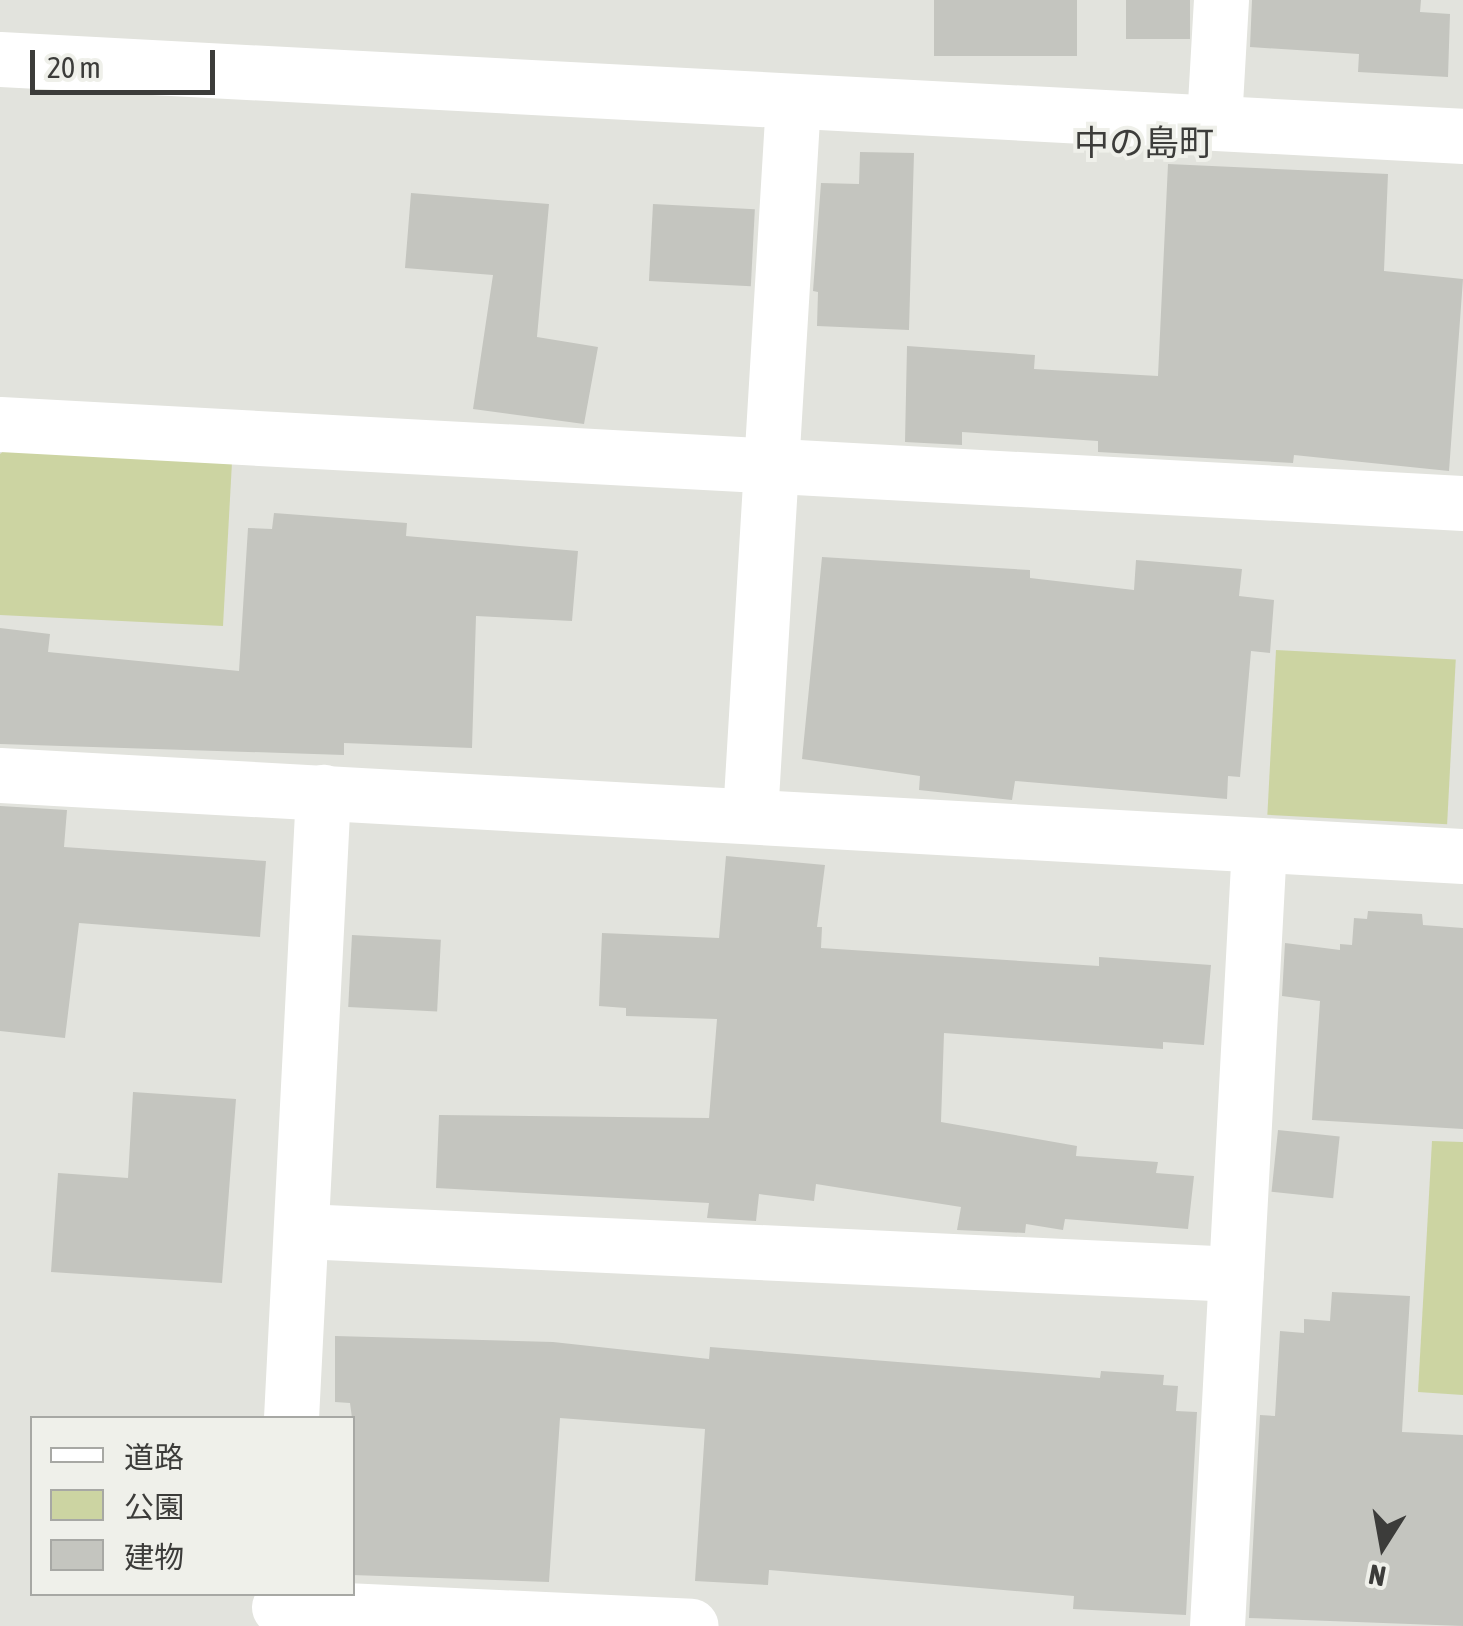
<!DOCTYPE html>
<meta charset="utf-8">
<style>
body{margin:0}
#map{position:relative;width:1463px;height:1626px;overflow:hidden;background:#e2e3dd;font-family:"Asap Condensed","Noto Sans JP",sans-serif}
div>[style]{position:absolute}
.green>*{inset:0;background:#ccd4a2;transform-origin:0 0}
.building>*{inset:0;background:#c4c5bf;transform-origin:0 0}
.minor>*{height:55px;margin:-27.5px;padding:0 27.5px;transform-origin:27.5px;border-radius:27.5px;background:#fff}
span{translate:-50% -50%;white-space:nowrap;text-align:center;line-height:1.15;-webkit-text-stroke:8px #eff0ea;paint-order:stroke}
.quarter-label{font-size:35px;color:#3c3c3a}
.legend{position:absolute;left:30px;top:1416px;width:325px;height:180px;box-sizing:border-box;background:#eff0ea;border:2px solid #a7a8a4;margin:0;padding:12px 18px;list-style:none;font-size:30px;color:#3c3c3a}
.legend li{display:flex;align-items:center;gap:20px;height:50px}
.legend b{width:50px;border:2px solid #a7a8a4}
.north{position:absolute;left:1333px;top:1496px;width:100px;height:100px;-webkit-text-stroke:8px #eff0ea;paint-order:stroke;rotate:191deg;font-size:28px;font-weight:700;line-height:40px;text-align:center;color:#3c3c3a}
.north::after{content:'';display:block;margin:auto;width:35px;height:45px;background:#3c3c3a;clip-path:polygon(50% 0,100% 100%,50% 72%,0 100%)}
.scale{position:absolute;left:30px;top:50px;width:185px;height:45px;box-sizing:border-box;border:5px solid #3c3c3a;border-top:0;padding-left:12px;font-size:30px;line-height:35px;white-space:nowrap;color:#3c3c3a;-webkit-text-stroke:8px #eff0ea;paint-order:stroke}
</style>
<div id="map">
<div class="green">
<div style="clip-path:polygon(11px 445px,232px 462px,223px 626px,0 615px,0 454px)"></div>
<div style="left:1276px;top:650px;width:180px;height:165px;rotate:3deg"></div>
<div style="clip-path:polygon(1432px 1141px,1463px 1142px,1463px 1395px,1418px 1392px)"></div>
</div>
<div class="building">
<div style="left:934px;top:0;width:143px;height:56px"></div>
<div style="left:1126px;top:0;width:64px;height:39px"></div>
<div style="clip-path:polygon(1252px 0,1421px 0,1420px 12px,1450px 14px,1448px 77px,1358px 72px,1359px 54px,1250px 47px)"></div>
<div style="clip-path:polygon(860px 152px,914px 153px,909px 330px,817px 326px,818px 292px,813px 291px,821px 183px,859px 184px)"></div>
<div style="clip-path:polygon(1168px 164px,1388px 174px,1384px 271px,1463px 279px,1449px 471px,1294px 455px,1293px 463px,1098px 452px,1098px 441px,962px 432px,962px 445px,905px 442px,907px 346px,1035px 355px,1034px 369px,1158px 376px)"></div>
<div style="clip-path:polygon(411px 193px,549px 204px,537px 337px,598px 347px,584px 424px,473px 409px,493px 275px,405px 268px)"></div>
<div style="left:653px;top:204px;width:102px;height:77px;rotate:3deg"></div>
<div style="clip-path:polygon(274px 513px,407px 523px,406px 536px,578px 551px,572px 621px,476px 616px,472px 748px,344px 743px,344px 755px,0 744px,0 628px,50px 634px,48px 652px,239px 671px,248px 528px,272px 529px)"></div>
<div style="clip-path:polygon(822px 557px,1030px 570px,1030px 578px,1134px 590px,1136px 560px,1242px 569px,1239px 596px,1274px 600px,1270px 653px,1251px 651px,1240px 777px,1228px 776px,1227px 799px,1015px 781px,1012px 800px,919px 790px,920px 776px,802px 759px)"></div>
<div style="clip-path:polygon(0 806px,67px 810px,64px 847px,266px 861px,260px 937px,79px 923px,65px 1038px,0 1031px)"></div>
<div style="clip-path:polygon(726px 856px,825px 865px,817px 927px,822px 927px,821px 948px,1099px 966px,1099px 957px,1211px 965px,1204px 1045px,1163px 1042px,1163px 1049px,944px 1033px,941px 1122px,1077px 1146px,1076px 1156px,1158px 1162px,1156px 1173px,1194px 1176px,1188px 1229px,1065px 1219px,1063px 1230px,1026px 1224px,1025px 1233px,957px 1230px,961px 1207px,816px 1184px,814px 1201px,759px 1194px,756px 1221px,707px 1218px,709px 1203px,436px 1188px,439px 1115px,709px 1118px,717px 1019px,626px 1016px,626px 1008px,599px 1006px,602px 933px,719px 938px)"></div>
<div style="clip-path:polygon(1368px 911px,1422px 914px,1423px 925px,1463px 928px,1463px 1129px,1312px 1120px,1320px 1001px,1282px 996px,1285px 943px,1340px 950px,1340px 944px,1352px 945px,1354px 918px,1367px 919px)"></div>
<div style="left:352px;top:935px;width:89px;height:72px;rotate:3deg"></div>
<div style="clip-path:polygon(133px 1092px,236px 1099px,222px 1283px,51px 1272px,58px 1173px,128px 1178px)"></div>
<div style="left:1278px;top:1130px;width:62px;height:62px;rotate:6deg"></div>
<div style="clip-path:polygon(1332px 1292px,1410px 1296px,1402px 1432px,1463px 1435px,1463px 1626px,1249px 1618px,1260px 1415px,1275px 1416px,1280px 1331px,1304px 1333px,1304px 1319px,1330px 1321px)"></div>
<div style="clip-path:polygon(335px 1336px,553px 1342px,709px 1359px,710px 1347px,1100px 1378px,1101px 1371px,1164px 1375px,1163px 1385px,1178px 1386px,1176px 1411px,1197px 1412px,1186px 1615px,1073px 1609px,1074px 1596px,769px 1570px,768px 1585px,695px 1581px,705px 1429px,560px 1418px,549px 1582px,352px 1575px,352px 1418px,350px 1403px,335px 1402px)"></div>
</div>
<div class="minor">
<div style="left:0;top:59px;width:1465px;rotate:3.01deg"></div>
<div style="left:1214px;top:121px;width:121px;rotate:-86.7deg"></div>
<div style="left:0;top:424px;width:1465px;rotate:3.09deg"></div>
<div style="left:0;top:775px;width:1465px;rotate:3.17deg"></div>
<div style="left:750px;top:815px;width:714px;rotate:-86.55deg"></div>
<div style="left:303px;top:1231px;width:934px;rotate:2.64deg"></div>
<div style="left:291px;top:1418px;width:627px;rotate:-87.07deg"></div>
<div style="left:279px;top:1607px;width:412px;rotate:2.6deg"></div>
<div style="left:1217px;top:1626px;width:782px;rotate:-86.92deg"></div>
</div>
<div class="quarter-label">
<span style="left:1144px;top:142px">中の島町</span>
</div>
<ul class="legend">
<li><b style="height:12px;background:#fff"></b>道路</li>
<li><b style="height:28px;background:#ccd4a2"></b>公園</li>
<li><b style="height:28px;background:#c4c5bf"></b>建物</li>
</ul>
<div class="north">N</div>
<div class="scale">20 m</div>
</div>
